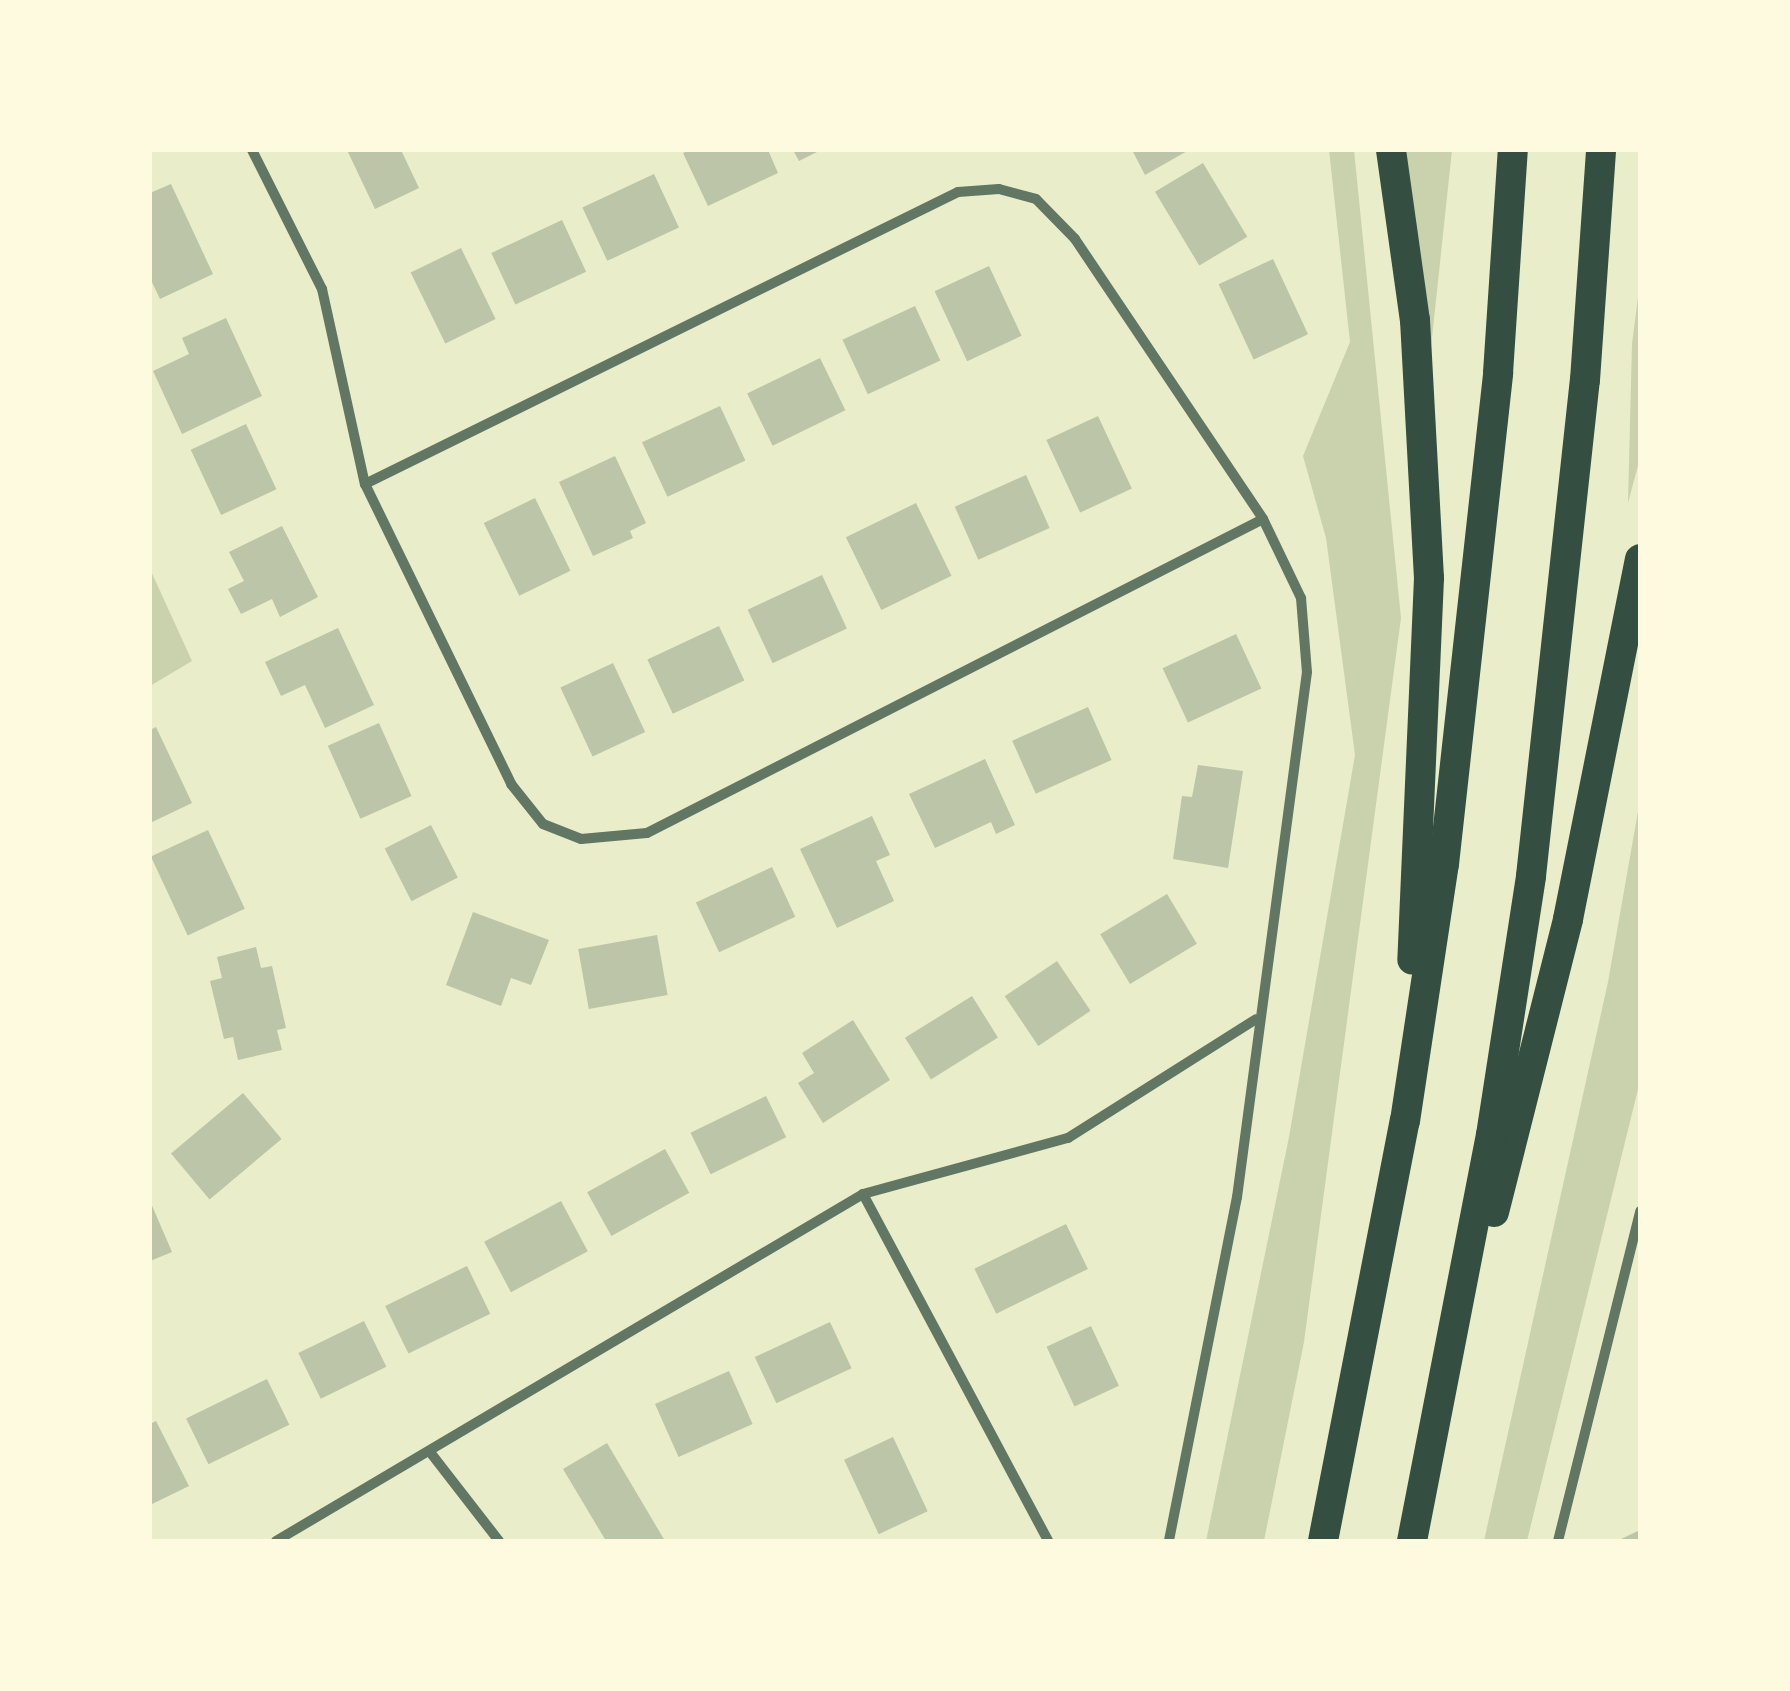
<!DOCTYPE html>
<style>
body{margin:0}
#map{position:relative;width:1790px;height:1691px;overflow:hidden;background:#e9edc9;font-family:Raleway,sans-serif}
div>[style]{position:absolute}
.green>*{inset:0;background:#cad2ad}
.building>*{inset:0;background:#bcc5a7;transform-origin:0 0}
.minor>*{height:10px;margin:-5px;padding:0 5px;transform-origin:5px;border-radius:5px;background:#617663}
.motorway>*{height:30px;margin:-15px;padding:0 15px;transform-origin:15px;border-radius:15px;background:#344e41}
span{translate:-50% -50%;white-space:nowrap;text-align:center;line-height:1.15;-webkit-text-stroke:10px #fefae0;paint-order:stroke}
.frame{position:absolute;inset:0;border:152px solid #fefae0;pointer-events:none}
</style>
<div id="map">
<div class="green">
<div style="clip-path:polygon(1329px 150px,1354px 150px,1401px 618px,1304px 1342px,1264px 1541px,1206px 1541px,1289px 1137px,1355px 755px,1326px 538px,1303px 456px,1350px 342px)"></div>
<div style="clip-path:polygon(1401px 150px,1452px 150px,1429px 366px)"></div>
<div style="clip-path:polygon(1640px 282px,1640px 458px,1628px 503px,1632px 344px)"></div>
<div style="clip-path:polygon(150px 569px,192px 661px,150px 686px)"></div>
<div style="clip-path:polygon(1640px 800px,1640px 1081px,1527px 1541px,1484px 1541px,1608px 982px)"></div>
</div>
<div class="building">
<div style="clip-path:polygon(347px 150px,401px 150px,419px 188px,375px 209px)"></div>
<div style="clip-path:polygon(690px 150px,768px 150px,778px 173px,708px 206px,683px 153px)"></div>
<div style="clip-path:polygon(793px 150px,821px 150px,799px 161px)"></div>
<div style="clip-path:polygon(1132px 150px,1189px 150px,1145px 175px)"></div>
<div style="left:1203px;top:163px;width:86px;height:56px;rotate:59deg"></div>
<div style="left:654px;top:174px;width:59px;height:79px;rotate:65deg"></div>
<div style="clip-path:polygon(171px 184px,213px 274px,160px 299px,150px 278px,150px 193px)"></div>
<div style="left:562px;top:220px;width:57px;height:78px;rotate:65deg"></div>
<div style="left:461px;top:248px;width:79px;height:56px;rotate:64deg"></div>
<div style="left:1273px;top:259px;width:83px;height:60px;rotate:65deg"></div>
<div style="left:989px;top:266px;width:77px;height:60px;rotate:65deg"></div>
<div style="left:915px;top:306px;width:60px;height:80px;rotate:65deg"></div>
<div style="clip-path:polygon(226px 318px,262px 396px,182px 434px,153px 371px,189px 354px,182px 338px)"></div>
<div style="left:820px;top:358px;width:58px;height:81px;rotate:64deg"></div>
<div style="left:720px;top:406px;width:60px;height:86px;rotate:65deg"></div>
<div style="left:1098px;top:416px;width:80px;height:57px;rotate:65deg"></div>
<div style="left:246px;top:424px;width:72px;height:61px;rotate:65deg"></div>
<div style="clip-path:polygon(615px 456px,646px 523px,630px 531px,633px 538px,593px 556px,559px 482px)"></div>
<div style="left:1026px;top:475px;width:58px;height:78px;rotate:66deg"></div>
<div style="left:535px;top:498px;width:81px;height:57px;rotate:64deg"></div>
<div style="left:916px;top:503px;width:81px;height:78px;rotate:64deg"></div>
<div style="clip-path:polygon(282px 526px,318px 597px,280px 617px,272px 599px,241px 614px,228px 589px,244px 581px,229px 552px)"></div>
<div style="left:822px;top:575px;width:59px;height:82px;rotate:65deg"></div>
<div style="left:719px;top:626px;width:60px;height:79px;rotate:65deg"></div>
<div style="clip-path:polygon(338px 628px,374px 705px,325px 728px,305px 685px,281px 696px,265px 662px)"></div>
<div style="left:1236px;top:634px;width:60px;height:81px;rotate:65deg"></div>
<div style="left:613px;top:663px;width:76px;height:58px;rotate:65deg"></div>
<div style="left:1088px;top:707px;width:58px;height:83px;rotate:66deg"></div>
<div style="left:379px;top:723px;width:80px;height:56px;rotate:66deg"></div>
<div style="clip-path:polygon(156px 727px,192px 803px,150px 823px,150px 730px)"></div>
<div style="clip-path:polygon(985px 759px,1015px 825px,996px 834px,991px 822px,935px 848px,909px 794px)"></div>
<div style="clip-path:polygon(1198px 765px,1243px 771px,1228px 868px,1173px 859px,1182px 796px,1192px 797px)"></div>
<div style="clip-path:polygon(872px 816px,890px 855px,876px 861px,894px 901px,837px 928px,800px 849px)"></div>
<div style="left:431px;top:825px;width:59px;height:52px;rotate:63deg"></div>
<div style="left:208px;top:830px;width:87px;height:63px;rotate:65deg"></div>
<div style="left:772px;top:867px;width:55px;height:84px;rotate:65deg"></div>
<div style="left:1167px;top:894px;width:58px;height:78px;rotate:59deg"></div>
<div style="clip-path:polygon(473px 912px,549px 940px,531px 985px,511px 978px,501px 1006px,446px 985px)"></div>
<div style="left:657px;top:935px;width:61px;height:80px;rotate:80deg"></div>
<div style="clip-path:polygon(256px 947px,261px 968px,272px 966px,286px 1028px,277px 1030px,282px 1050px,238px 1060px,233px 1037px,224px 1039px,210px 981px,222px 978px,217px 957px)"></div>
<div style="left:1057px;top:961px;width:60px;height:63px;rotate:56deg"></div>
<div style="left:972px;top:996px;width:49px;height:79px;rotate:58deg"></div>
<div style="clip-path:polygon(853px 1020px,890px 1080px,823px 1123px,798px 1083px,814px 1073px,802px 1053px)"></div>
<div style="left:243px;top:1093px;width:60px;height:94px;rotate:50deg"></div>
<div style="left:766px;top:1096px;width:46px;height:84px;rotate:64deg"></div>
<div style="left:665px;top:1149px;width:50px;height:89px;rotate:61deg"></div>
<div style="clip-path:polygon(150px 1201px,172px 1252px,150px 1261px)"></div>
<div style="left:561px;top:1201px;width:57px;height:87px;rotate:62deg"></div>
<div style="left:1066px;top:1224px;width:50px;height:102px;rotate:64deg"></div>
<div style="left:467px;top:1266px;width:53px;height:91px;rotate:64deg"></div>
<div style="left:364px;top:1321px;width:51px;height:73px;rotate:64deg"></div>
<div style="left:830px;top:1322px;width:51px;height:83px;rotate:65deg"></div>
<div style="left:1091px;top:1326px;width:66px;height:49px;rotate:65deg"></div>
<div style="left:729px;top:1371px;width:58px;height:81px;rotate:66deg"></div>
<div style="left:267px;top:1379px;width:51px;height:90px;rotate:64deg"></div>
<div style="clip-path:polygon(156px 1421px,189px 1486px,150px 1505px,150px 1424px)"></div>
<div style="left:893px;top:1437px;width:82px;height:54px;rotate:65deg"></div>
<div style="clip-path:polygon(607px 1443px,665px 1541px,606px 1541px,563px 1469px)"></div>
<div style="clip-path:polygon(1640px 1530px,1640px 1541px,1617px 1541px)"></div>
</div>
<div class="minor">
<div style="left:252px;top:150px;width:156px;rotate:63.3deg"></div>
<div style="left:322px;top:289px;width:200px;rotate:77.6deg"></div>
<div style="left:365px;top:484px;width:334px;rotate:64deg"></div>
<div style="left:511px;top:784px;width:51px;rotate:51.3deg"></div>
<div style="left:543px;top:824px;width:41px;rotate:21.5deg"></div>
<div style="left:581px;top:839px;width:66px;rotate:-5.2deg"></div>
<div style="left:647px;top:833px;width:691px;rotate:-27.01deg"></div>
<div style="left:365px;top:484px;width:661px;rotate:-26.22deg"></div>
<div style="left:958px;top:192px;width:41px;rotate:-4.2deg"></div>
<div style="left:999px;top:189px;width:38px;rotate:15deg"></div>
<div style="left:1036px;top:199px;width:56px;rotate:45.7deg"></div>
<div style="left:1075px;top:239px;width:337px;rotate:56.1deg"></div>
<div style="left:1263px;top:519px;width:88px;rotate:64.3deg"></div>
<div style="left:1301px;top:598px;width:74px;rotate:85.4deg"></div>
<div style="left:1307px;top:672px;width:530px;rotate:97.59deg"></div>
<div style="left:1237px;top:1197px;width:351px;rotate:101.2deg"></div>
<div style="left:863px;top:1194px;width:393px;rotate:61.9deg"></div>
<div style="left:430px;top:1452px;width:113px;rotate:52.2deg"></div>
<div style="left:276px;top:1541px;width:682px;rotate:-30.59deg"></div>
<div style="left:863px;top:1194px;width:213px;rotate:-15.3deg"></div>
<div style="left:1068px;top:1138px;width:222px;rotate:-32.3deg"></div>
<div style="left:1558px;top:1541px;width:340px;rotate:-76deg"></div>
</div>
<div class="motorway">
<div style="left:1391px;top:150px;width:172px;rotate:82deg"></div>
<div style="left:1415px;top:320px;width:258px;rotate:86.9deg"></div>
<div style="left:1429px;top:578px;width:382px;rotate:92.5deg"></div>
<div style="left:1494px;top:1212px;width:302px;rotate:-75.8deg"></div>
<div style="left:1568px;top:919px;width:367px;rotate:-78.7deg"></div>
<div style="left:1323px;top:1541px;width:428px;rotate:-79deg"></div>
<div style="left:1405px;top:1121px;width:260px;rotate:-81.4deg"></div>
<div style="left:1444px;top:864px;width:494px;rotate:-83.7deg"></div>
<div style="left:1498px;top:373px;width:224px;rotate:-86.2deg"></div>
<div style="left:1412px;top:1541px;width:414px;rotate:-79deg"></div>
<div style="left:1491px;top:1135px;width:262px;rotate:-81.2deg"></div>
<div style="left:1531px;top:876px;width:499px;rotate:-83.8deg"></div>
<div style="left:1585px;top:380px;width:231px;rotate:-86deg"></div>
</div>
<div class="frame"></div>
</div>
